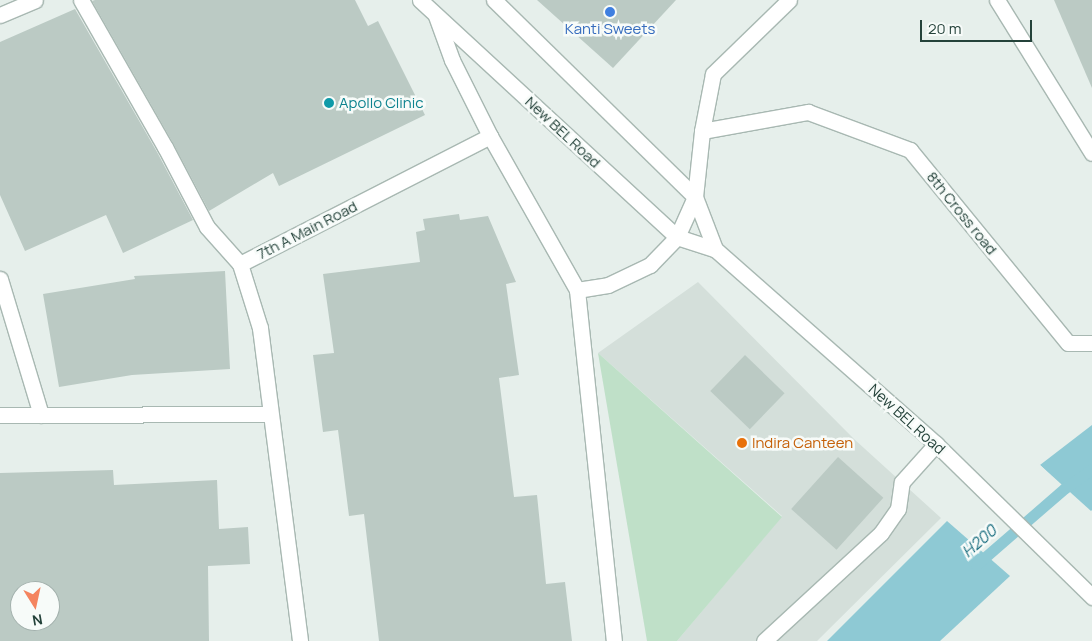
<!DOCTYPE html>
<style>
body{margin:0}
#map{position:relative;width:1092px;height:641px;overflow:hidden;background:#e6efeb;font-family:Manrope,sans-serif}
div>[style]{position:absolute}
.built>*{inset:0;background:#d4dfda}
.green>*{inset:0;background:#bfe0c8}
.water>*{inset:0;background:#8ec9d4}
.pier>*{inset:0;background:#e6efeb}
.stream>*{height:11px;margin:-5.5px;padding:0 5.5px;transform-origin:5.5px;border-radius:5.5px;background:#8ec9d4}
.building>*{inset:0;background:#bbcac4;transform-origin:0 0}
.roads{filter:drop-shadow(1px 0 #a8b8b2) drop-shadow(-1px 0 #a8b8b2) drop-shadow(0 1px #a8b8b2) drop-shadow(0 -1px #a8b8b2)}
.service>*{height:15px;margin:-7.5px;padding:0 7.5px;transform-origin:7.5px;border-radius:7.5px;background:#fff}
.minor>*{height:15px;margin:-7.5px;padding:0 7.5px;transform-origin:7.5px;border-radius:7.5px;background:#fff}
.secondary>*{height:15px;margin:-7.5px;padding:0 7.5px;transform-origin:7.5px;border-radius:7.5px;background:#fff}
.dots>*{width:14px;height:14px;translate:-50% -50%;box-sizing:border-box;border:2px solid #f7fbf9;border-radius:50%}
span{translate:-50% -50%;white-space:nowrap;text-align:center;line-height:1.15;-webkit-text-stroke:5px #f7fbf9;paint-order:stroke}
.shop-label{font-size:15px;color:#366cbe}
.culture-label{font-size:15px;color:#0d838f}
.left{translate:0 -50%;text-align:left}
.street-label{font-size:15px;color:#24423a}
.food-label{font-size:15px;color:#c56008}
.water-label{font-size:16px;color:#1c6f80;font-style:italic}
.north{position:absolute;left:10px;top:581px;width:50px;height:50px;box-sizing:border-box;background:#f7fbf9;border:1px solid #a3b1ad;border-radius:50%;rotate:170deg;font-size:14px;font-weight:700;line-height:20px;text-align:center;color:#24423a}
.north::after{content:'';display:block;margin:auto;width:18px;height:22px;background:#f4845f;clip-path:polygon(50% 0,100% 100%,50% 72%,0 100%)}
.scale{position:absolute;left:920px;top:20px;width:112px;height:22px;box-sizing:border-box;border:2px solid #24423a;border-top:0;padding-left:6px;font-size:15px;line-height:18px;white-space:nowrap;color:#24423a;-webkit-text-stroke:4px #f7fbf9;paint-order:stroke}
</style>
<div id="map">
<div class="built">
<div style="clip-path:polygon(698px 282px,854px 439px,941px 518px,817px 641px,677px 641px,782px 516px,598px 353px)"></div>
</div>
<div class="green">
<div style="clip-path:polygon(598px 353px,782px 517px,677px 641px,647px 641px)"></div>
</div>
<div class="water">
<div style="clip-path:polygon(1092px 425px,1092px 510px,1091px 511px,1040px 465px)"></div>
<div style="clip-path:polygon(947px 521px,1010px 576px,940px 641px,827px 641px)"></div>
</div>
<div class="pier">
<div style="clip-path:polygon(1038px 463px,1090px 513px,1038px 467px)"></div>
</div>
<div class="stream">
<div style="left:976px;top:565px;width:118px;rotate:-40.9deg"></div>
<div style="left:1065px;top:488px;width:33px;rotate:-35deg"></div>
</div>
<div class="building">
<div style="clip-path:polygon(95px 0,355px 0,368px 26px,378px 21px,425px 115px,279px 186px,273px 173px,209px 211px,173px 143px,92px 1px)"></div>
<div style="clip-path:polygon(537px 0,676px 0,613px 68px)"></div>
<div style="clip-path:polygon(1054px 0,1092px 0,1092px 88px)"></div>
<div style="clip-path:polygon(75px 9px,157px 152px,193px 220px,123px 253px,106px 215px,25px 251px,0 195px,0 42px)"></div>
<div style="clip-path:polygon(459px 214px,460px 220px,488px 216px,516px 282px,506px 284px,519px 375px,499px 378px,514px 497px,537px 495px,546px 584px,565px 582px,572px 641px,379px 641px,364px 514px,349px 516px,338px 430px,323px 432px,313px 355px,334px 353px,323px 274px,420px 262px,416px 232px,425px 230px,423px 219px)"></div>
<div style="clip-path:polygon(225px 271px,230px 369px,132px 375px,59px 387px,43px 294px,135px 279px,134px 276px)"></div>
<div style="left:745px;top:355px;width:55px;height:50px;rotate:44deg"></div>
<div style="left:838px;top:457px;width:61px;height:70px;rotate:42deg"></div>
<div style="clip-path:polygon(evenodd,113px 470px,114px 485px,217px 480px,219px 529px,248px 527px,250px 564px,208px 566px,209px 641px,0 641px,0 473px,113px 470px,20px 591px,50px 591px,50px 621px,20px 621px,20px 591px)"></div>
</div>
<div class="roads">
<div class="service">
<div style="left:764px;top:641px;width:159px;rotate:-42.7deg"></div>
<div style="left:881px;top:533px;width:29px;rotate:-55deg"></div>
<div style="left:898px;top:509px;width:27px;rotate:-82deg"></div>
<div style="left:902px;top:482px;width:51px;rotate:-48.2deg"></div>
</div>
<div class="minor">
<div style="left:81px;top:0;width:169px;rotate:60.3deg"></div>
<div style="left:165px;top:147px;width:90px;rotate:62.3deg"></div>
<div style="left:207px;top:227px;width:50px;rotate:48.3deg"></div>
<div style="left:240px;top:264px;width:67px;rotate:72.6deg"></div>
<div style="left:260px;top:328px;width:316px;rotate:82.7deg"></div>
<div style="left:997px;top:0;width:180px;rotate:58.2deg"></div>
<div style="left:0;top:15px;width:38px;rotate:-23deg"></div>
<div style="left:436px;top:16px;width:47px;rotate:70deg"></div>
<div style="left:452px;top:60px;width:85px;rotate:63.4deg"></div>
<div style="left:490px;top:136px;width:177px;rotate:60.5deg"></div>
<div style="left:577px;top:290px;width:353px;rotate:84deg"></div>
<div style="left:702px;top:131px;width:108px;rotate:-10.2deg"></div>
<div style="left:808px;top:112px;width:109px;rotate:20.4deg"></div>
<div style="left:910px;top:150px;width:249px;rotate:50.7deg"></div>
<div style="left:1068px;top:343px;width:24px"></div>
<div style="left:240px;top:264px;width:281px;rotate:-27.1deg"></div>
<div style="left:0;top:279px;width:142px;rotate:73.2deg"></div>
<div style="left:577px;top:290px;width:31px;rotate:-9deg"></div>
<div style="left:608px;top:285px;width:47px;rotate:-25.5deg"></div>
<div style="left:650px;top:265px;width:39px;rotate:-46deg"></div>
<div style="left:677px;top:237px;width:44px;rotate:-65.8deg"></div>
<div style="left:695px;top:197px;width:66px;rotate:-83.9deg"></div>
<div style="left:702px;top:131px;width:58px;rotate:-79.1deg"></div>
<div style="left:713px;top:74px;width:106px;rotate:-44.2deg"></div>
<div style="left:0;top:415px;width:270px;rotate:-0.2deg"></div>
</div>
<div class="secondary">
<div style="left:420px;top:0;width:350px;rotate:42.7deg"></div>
<div style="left:677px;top:237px;width:40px;rotate:18deg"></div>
<div style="left:715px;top:249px;width:295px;rotate:41.4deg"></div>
<div style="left:936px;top:444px;width:219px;rotate:44.4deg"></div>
<div style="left:494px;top:0;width:281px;rotate:44.4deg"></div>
<div style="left:695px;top:197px;width:56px;rotate:69deg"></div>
</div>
</div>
<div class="dots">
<div style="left:610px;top:12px;background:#3f7fe0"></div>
<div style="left:329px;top:103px;background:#0f9aa8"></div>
<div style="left:742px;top:443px;background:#e8710a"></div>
</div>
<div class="shop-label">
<span style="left:610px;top:29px">Kanti Sweets</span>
</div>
<div class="culture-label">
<span class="left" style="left:339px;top:103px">Apollo Clinic</span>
</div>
<div class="street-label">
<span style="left:563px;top:132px;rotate:43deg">New BEL Road</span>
<span style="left:962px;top:213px;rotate:51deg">8th Cross road</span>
<span style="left:307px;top:230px;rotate:-27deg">7th A Main Road</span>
<span style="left:907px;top:419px;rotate:42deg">New BEL Road</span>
</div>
<div class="food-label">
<span class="left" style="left:752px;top:443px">Indira Canteen</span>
</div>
<div class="water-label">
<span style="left:979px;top:541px;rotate:-41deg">H200</span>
</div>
<div class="north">N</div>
<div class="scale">20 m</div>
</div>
